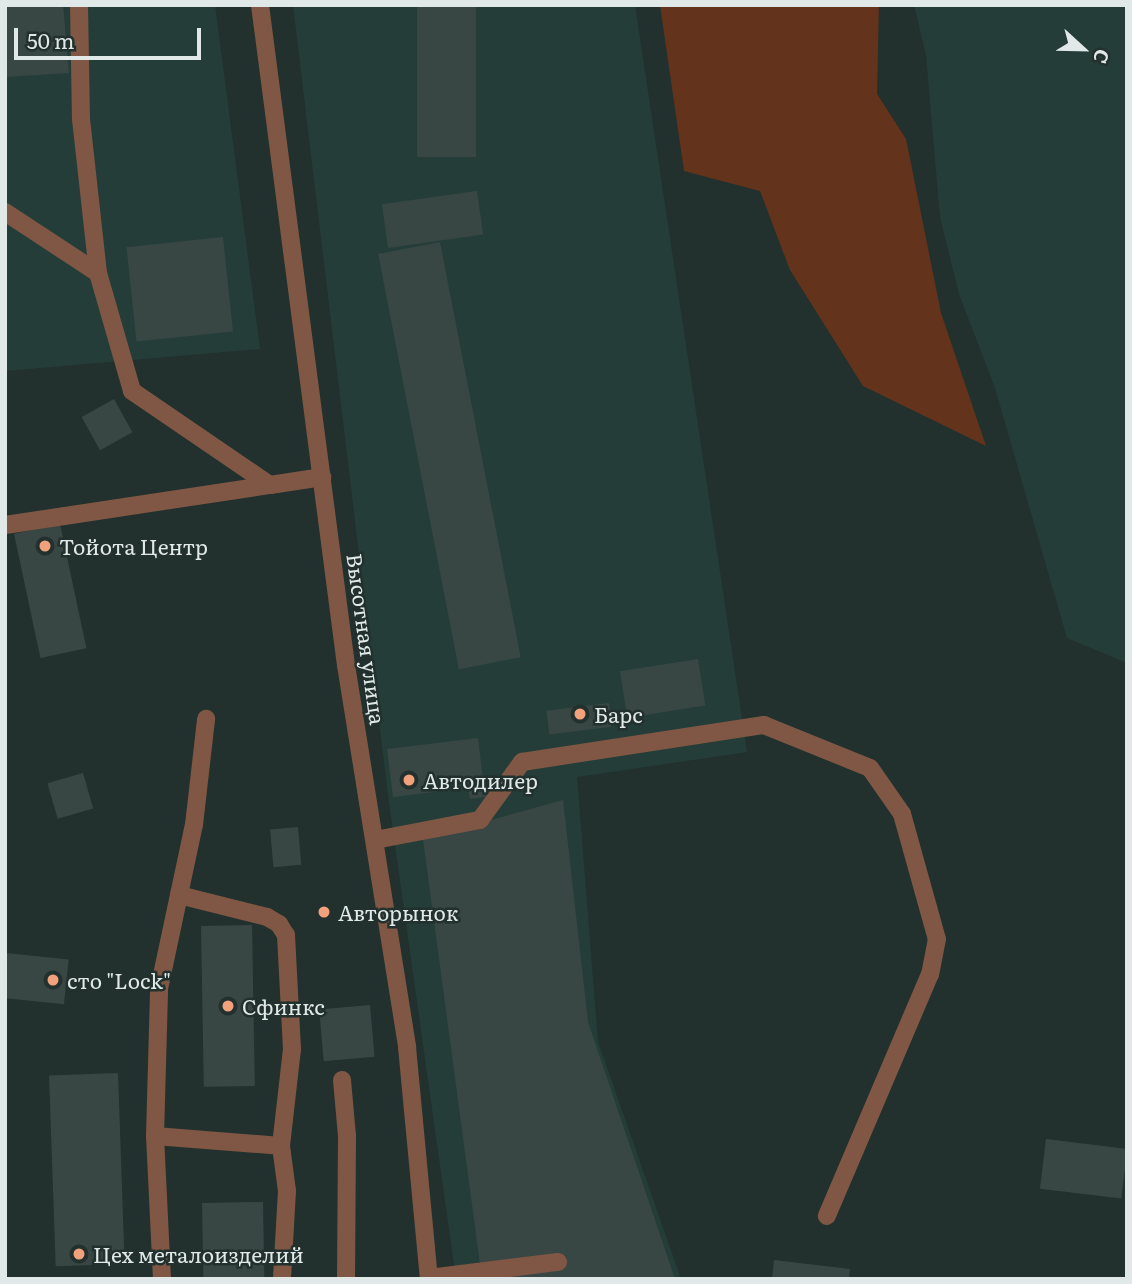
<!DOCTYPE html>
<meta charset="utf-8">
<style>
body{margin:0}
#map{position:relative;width:1132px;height:1284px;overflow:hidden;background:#22312e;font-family:Literata,serif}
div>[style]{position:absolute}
.built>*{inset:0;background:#253d39}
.green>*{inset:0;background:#64331b}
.building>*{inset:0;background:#384744;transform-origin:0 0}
.minor>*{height:18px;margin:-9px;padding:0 9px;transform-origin:9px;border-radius:9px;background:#805744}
.dots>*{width:19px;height:19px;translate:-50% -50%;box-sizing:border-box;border:4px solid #22312e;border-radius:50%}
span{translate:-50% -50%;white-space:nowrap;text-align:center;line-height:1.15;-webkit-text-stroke:5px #22312e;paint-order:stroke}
.poi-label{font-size:21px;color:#e0e9e7}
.left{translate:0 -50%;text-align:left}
.street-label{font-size:21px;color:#e0e9e7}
.frame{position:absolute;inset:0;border:7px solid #e0e9e7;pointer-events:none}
.north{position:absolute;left:1048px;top:14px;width:70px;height:70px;-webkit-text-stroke:5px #22312e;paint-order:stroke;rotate:112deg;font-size:19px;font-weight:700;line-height:28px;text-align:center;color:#e0e9e7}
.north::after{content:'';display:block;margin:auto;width:24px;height:32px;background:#e0e9e7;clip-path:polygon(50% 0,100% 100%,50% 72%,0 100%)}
.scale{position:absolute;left:14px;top:28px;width:187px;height:32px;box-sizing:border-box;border:4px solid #e0e9e7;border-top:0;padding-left:9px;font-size:21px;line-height:24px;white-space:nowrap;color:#e0e9e7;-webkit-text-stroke:5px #22312e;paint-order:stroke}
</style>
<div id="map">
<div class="built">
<div style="clip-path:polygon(5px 5px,215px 5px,260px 349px,5px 371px)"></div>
<div style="clip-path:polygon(293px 5px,635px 5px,747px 752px,577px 777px,598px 1042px,681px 1279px,456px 1279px,388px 795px)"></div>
<div style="clip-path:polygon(914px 5px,1127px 5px,1127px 663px,1067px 638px,995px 388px,959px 294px,940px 217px,926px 55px)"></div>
</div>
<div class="green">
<div style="clip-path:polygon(660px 5px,879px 5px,877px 94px,906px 139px,941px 313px,986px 446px,863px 386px,790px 270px,760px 191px,684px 171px)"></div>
</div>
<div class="building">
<div style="clip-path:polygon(5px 5px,63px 5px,69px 73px,5px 77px)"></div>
<div style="left:417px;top:5px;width:59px;height:152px"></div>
<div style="left:477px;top:191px;width:44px;height:96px;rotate:82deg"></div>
<div style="left:223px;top:237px;width:95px;height:97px;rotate:84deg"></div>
<div style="left:440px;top:242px;width:423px;height:63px;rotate:79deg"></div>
<div style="left:114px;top:399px;width:38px;height:37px;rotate:61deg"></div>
<div style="left:60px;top:524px;width:127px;height:47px;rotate:78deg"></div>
<div style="left:698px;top:659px;width:47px;height:79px;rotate:81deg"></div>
<div style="left:609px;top:703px;width:24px;height:63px;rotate:83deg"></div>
<div style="clip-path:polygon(478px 738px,485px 797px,470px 799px,468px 788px,393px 797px,387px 749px)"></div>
<div style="left:83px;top:773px;width:37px;height:37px;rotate:74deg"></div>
<div style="clip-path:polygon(563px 800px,588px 1022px,675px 1279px,482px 1279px,423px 839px)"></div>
<div style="left:298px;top:827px;width:38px;height:28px;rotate:85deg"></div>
<div style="left:252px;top:925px;width:161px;height:51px;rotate:89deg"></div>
<div style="left:6px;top:953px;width:63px;height:45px;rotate:6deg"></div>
<div style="left:370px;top:1005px;width:52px;height:51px;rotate:85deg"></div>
<div style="left:118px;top:1073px;width:191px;height:69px;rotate:88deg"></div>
<div style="left:1046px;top:1139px;width:82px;height:50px;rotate:7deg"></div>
<div style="left:263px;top:1202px;width:77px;height:61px;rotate:89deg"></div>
<div style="clip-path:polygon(774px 1260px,850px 1269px,849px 1279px,772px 1279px)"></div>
</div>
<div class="minor">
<div style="left:79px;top:5px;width:114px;rotate:89deg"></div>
<div style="left:81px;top:119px;width:155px;rotate:83.7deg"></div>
<div style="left:98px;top:273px;width:123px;rotate:73.9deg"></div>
<div style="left:132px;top:391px;width:167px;rotate:34.3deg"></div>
<div style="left:270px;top:485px;width:53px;rotate:-8.7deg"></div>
<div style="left:260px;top:5px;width:666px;rotate:82.58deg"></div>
<div style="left:346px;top:665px;width:387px;rotate:80.9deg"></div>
<div style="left:407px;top:1047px;width:233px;rotate:84.6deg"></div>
<div style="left:5px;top:212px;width:111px;rotate:33.3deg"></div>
<div style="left:5px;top:525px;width:268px;rotate:-8.6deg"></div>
<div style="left:375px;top:840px;width:107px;rotate:-10.8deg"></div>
<div style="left:480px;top:820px;width:72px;rotate:-54.1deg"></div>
<div style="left:522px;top:762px;width:245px;rotate:-8.7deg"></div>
<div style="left:764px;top:725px;width:114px;rotate:22.1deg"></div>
<div style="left:870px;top:768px;width:56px;rotate:55.2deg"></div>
<div style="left:902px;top:814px;width:130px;rotate:74.4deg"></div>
<div style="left:937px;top:939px;width:36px;rotate:101deg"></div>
<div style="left:930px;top:974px;width:263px;rotate:113.1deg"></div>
<div style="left:179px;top:895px;width:91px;rotate:14deg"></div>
<div style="left:267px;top:917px;width:14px;rotate:30deg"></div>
<div style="left:279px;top:924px;width:13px;rotate:58deg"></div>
<div style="left:286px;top:935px;width:114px;rotate:87deg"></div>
<div style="left:292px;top:1049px;width:98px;rotate:96.5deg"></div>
<div style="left:342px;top:1080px;width:56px;rotate:84.9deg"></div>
<div style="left:347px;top:1136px;width:143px;rotate:90.4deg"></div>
<div style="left:155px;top:1136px;width:126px;rotate:4.5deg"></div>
<div style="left:281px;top:1146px;width:45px;rotate:82.4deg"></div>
<div style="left:287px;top:1191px;width:88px;rotate:93.3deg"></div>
<div style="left:429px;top:1278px;width:130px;rotate:-7.1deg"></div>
<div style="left:162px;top:1279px;width:143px;rotate:-92.8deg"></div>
<div style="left:155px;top:1136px;width:147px;rotate:-88.4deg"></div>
<div style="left:159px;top:989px;width:168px;rotate:-78deg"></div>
<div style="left:194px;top:825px;width:107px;rotate:-83.5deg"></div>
</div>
<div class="dots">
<div style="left:45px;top:546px;background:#f1a17c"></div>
<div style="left:580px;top:714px;background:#f1a17c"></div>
<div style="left:409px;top:780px;background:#f1a17c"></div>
<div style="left:324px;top:912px;background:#f1a17c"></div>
<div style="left:53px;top:980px;background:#f1a17c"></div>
<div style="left:228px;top:1006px;background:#f1a17c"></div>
<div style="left:79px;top:1254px;background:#f1a17c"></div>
</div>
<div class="poi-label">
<span class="left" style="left:59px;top:546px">Тойота Центр</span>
<span class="left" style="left:594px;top:714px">Барс</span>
<span class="left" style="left:423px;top:780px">Автодилер</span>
<span class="left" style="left:338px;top:912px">Авторынок</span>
<span class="left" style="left:67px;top:980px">сто "Lock"</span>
<span class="left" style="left:242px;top:1006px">Сфинкс</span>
<span class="left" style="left:93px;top:1254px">Цех металоизделий</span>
</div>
<div class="street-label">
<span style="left:367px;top:639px;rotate:82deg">Высотная улица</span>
</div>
<div class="frame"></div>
<div class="north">С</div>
<div class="scale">50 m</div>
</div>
